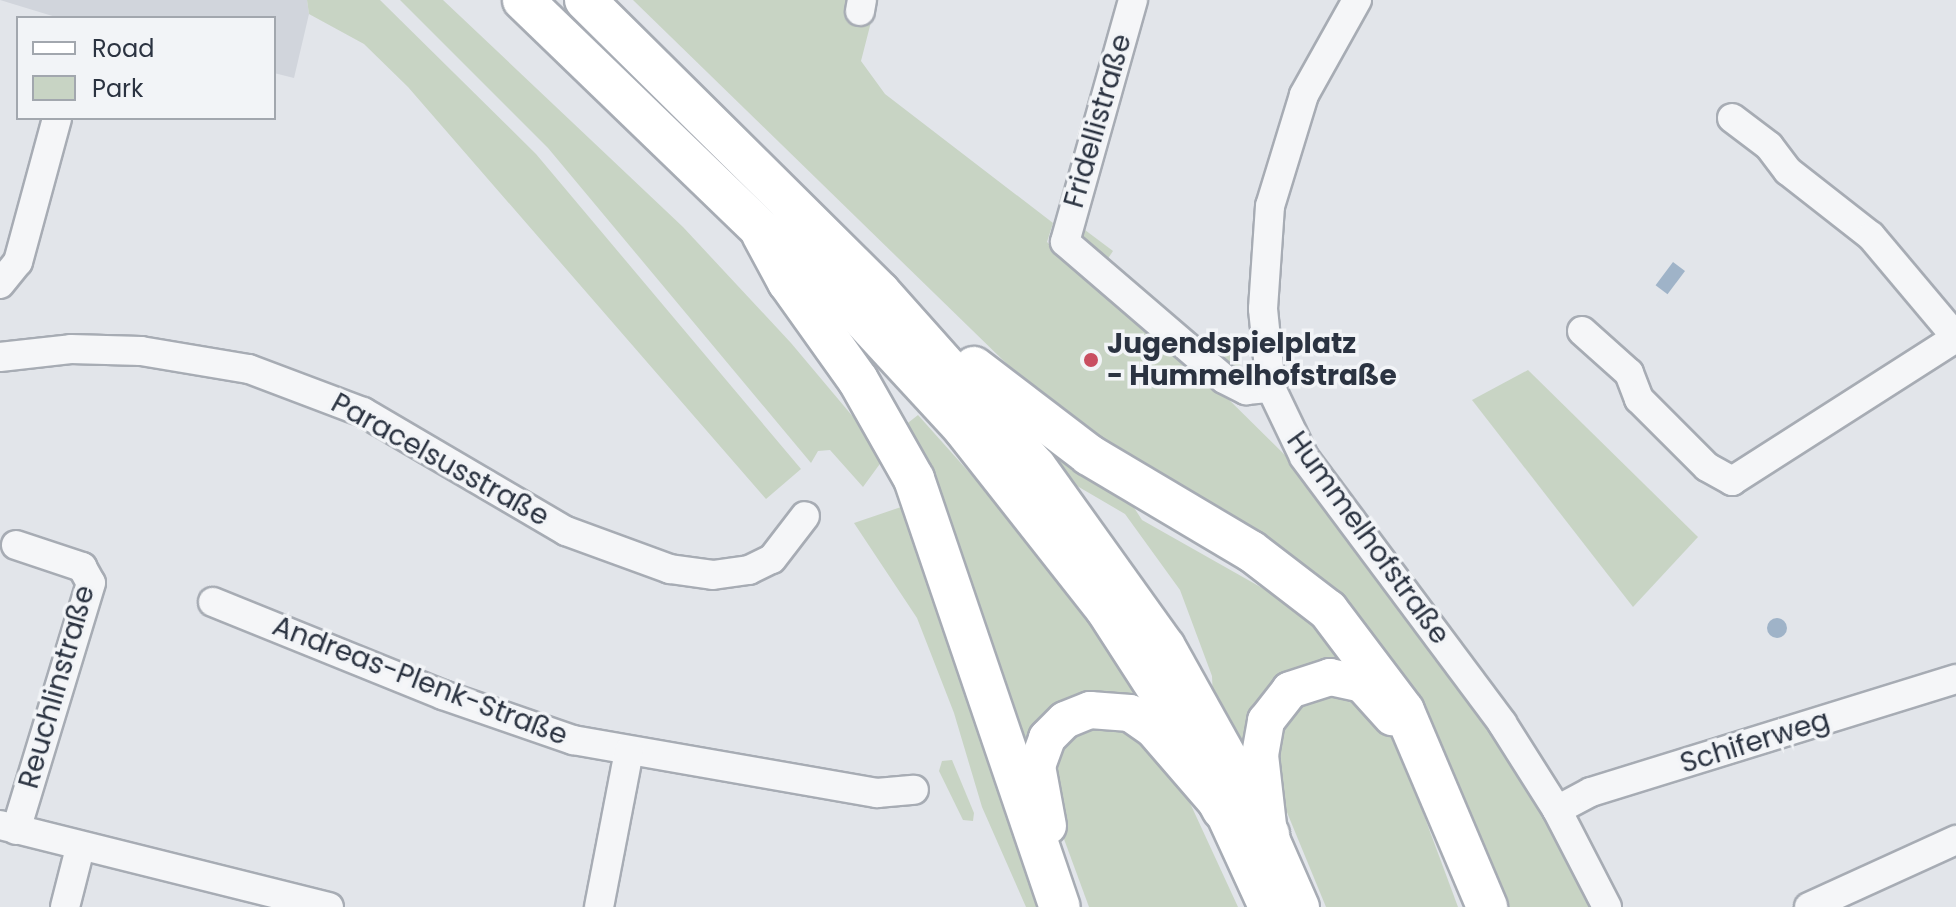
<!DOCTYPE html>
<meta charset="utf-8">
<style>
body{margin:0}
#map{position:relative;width:1956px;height:907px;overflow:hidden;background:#e2e5ea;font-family:Poppins,sans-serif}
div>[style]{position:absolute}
.built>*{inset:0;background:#d1d5dc}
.green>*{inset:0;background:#c8d4c4}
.water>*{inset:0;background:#9fb3c8;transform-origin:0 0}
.round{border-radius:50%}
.roads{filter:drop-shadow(2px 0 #a7acb4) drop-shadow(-2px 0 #a7acb4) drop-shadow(0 2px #a7acb4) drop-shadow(0 -2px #a7acb4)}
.minor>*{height:28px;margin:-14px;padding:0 14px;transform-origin:14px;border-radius:14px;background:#f5f6f8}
.major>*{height:36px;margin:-18px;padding:0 18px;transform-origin:18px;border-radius:18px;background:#fff}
.highway>*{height:40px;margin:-20px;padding:0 20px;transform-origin:20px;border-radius:20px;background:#fff}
.dots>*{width:22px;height:22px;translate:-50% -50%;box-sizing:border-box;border:4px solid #f2f4f7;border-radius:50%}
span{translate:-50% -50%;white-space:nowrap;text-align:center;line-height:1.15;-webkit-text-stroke:7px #f2f4f7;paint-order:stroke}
.street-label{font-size:28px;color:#2b3341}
.poi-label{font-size:28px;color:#2b3341;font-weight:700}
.left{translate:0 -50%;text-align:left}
.legend{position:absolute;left:16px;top:16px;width:260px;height:104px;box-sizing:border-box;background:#f2f4f7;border:2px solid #a2a7ae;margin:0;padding:10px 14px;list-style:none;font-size:24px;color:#2b3341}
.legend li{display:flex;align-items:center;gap:16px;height:40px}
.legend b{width:40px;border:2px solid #a2a7ae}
</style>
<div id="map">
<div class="built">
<div style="clip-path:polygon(0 0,307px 0,309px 14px,294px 78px,274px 73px,274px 18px,59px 18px)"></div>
</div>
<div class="green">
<div style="clip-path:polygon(307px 0,380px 0,536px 154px,801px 469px,766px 499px,408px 87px,364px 44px,309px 14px)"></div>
<div style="clip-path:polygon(400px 0,443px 0,683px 227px,791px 343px,870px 437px,882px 461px,863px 487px,830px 450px,818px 451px,811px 463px,548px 148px)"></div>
<div style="clip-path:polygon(633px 0,851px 0,848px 15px,871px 22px,861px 61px,885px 94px,1053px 223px,1047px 242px,1208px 379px,1293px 463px,1400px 598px,1534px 792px,1597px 907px,1502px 907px,1385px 659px,1149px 472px,1048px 404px)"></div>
<div style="clip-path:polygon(1077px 224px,1113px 251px,1103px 266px,1077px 246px)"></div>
<div style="clip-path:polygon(1216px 341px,1241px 365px,1227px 368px,1204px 354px)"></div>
<div style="clip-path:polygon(1528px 370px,1698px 537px,1633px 607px,1472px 400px)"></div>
<div style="clip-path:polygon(918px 415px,1067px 582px,1157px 714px,1137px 703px,1024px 757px,904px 426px)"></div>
<div style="clip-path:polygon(1037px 439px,1124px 492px,1142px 520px,1310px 615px,1364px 669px,1331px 663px,1246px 755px,1213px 699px,1212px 676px,1180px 590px,1125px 514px,1072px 483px)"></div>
<div style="clip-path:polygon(904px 506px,980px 740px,1041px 907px,1026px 907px,982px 807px,954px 713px,917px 618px,854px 523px)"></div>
<div style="clip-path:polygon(1345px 690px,1393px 732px,1458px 907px,1326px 907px,1279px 793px,1272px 757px,1289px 707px)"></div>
<div style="clip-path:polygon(1125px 725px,1178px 777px,1238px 907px,1089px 907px,1050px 801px,1049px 762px,1078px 728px)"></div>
<div style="clip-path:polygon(952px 760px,974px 813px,973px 821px,963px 820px,939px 771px,942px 761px)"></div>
</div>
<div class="water">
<div style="left:1673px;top:262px;width:15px;height:29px;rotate:37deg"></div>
<div class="round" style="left:1767px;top:618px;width:20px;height:20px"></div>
</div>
<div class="roads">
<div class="minor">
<div style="left:1133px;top:0;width:251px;rotate:105.7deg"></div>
<div style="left:1065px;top:242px;width:210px;rotate:40.7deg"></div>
<div style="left:1224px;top:379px;width:25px;rotate:27deg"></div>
<div style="left:1246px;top:390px;width:25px;rotate:-5deg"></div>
<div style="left:1357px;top:0;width:109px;rotate:119.2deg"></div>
<div style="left:1304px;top:95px;width:116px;rotate:107deg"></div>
<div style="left:1270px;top:206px;width:103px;rotate:93.9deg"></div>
<div style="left:1263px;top:309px;width:79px;rotate:84.2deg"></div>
<div style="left:1271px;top:388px;width:76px;rotate:64.4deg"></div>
<div style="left:1304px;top:457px;width:332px;rotate:53.3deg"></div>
<div style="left:1502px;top:723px;width:103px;rotate:57.7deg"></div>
<div style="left:1557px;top:810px;width:109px;rotate:62.7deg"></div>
<div style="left:860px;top:11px;width:11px;rotate:-80deg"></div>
<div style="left:1732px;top:118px;width:46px;rotate:37.1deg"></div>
<div style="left:1769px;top:146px;width:31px;rotate:53deg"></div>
<div style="left:1788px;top:171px;width:105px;rotate:38.1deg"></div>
<div style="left:1871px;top:236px;width:132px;rotate:49.9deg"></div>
<div style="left:0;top:284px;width:28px;rotate:-51deg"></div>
<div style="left:18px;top:262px;width:149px;rotate:-74.8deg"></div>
<div style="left:1582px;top:331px;width:63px;rotate:41.8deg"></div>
<div style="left:1629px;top:373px;width:28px;rotate:69deg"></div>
<div style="left:1639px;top:399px;width:96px;rotate:45deg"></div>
<div style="left:1707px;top:467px;width:29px;rotate:29deg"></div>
<div style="left:1732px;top:481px;width:266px;rotate:-32.6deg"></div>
<div style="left:0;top:357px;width:71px;rotate:-6.4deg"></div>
<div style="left:71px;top:349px;width:70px;rotate:1.6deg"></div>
<div style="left:141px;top:351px;width:109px;rotate:9.5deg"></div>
<div style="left:249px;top:369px;width:122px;rotate:20.7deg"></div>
<div style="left:363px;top:412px;width:235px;rotate:30.4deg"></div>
<div style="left:566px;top:531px;width:111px;rotate:20.1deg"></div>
<div style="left:670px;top:569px;width:43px;rotate:7.9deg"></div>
<div style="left:713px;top:575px;width:36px;rotate:-8deg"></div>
<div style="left:749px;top:570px;width:25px;rotate:-26deg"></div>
<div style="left:772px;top:559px;width:54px;rotate:-52.5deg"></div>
<div style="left:16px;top:545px;width:70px;rotate:18.4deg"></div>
<div style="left:82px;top:567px;width:18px;rotate:61deg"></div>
<div style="left:91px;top:583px;width:258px;rotate:106.9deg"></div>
<div style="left:213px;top:602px;width:248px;rotate:22deg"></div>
<div style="left:443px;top:695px;width:138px;rotate:19.1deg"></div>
<div style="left:573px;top:740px;width:309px;rotate:9.9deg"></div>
<div style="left:877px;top:793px;width:37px;rotate:-5deg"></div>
<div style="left:1557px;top:810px;width:38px;rotate:-28deg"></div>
<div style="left:1591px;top:792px;width:382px;rotate:-17.2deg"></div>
<div style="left:0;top:825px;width:339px;rotate:14deg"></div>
<div style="left:65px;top:907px;width:61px;rotate:-75.7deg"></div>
<div style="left:599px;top:907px;width:159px;rotate:-79.1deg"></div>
<div style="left:1809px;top:907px;width:162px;rotate:-24.5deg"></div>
</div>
<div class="major">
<div style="left:1048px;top:826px;width:61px;rotate:-100.4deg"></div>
<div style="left:1037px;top:766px;width:30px;rotate:-70deg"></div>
<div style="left:1047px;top:738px;width:25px;rotate:-45deg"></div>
<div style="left:1065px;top:720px;width:27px;rotate:-22deg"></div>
<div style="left:1090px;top:710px;width:40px;rotate:4.3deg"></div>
<div style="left:1130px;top:713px;width:28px;rotate:35deg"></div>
<div style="left:1153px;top:729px;width:106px;rotate:49.2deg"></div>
<div style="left:1222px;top:809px;width:108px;rotate:65.3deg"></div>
<div style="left:1301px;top:907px;width:80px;rotate:-113.7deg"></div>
<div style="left:1269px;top:834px;width:80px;rotate:-96.5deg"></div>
<div style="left:1260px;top:755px;width:35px;rotate:-80deg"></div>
<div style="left:1266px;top:721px;width:39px;rotate:-52deg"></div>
<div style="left:1290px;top:690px;width:42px;rotate:-18deg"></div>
<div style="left:1330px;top:677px;width:33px;rotate:12deg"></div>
<div style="left:1362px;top:684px;width:45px;rotate:47.7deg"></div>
</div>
<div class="highway">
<div style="left:523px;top:0;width:331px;rotate:44deg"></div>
<div style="left:761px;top:230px;width:60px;rotate:33.4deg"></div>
<div style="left:811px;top:263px;width:226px;rotate:47.3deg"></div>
<div style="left:964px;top:429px;width:228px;rotate:51.8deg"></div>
<div style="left:1105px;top:608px;width:101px;rotate:57.1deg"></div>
<div style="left:1160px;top:693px;width:132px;rotate:61.9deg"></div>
<div style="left:585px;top:0;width:415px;rotate:44.7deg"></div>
<div style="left:880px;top:292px;width:234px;rotate:48.3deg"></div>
<div style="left:1036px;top:467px;width:221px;rotate:54.4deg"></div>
<div style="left:1165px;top:647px;width:214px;rotate:60.9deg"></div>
<div style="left:762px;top:234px;width:55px;rotate:61.6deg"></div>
<div style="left:788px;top:282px;width:120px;rotate:54.5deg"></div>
<div style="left:858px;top:380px;width:114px;rotate:60.5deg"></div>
<div style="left:914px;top:479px;width:452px;rotate:71.2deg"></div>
<div style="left:974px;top:367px;width:145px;rotate:37.4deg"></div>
<div style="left:1089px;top:455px;width:188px;rotate:30.7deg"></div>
<div style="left:1251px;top:551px;width:97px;rotate:37.5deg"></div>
<div style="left:1328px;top:610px;width:126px;rotate:53deg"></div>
<div style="left:1404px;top:711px;width:213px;rotate:67deg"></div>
</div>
</div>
<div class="dots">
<div style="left:1091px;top:360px;background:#c94e61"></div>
</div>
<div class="street-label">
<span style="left:1098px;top:121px;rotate:-74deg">Fridellistraße</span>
<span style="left:440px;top:460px;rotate:29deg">Paracelsusstraße</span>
<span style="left:1368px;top:538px;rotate:54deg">Hummelhofstraße</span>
<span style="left:420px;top:681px;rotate:21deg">Andreas-Plenk-Straße</span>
<span style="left:57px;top:687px;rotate:-74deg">Reuchlinstraße</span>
<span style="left:1755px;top:742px;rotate:-17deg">Schiferweg</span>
</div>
<div class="poi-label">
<span class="left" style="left:1107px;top:360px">Jugendspielplatz<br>- Hummelhofstraße</span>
</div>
<ul class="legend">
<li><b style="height:10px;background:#fff"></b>Road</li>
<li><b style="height:22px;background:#c8d4c4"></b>Park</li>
</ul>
</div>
